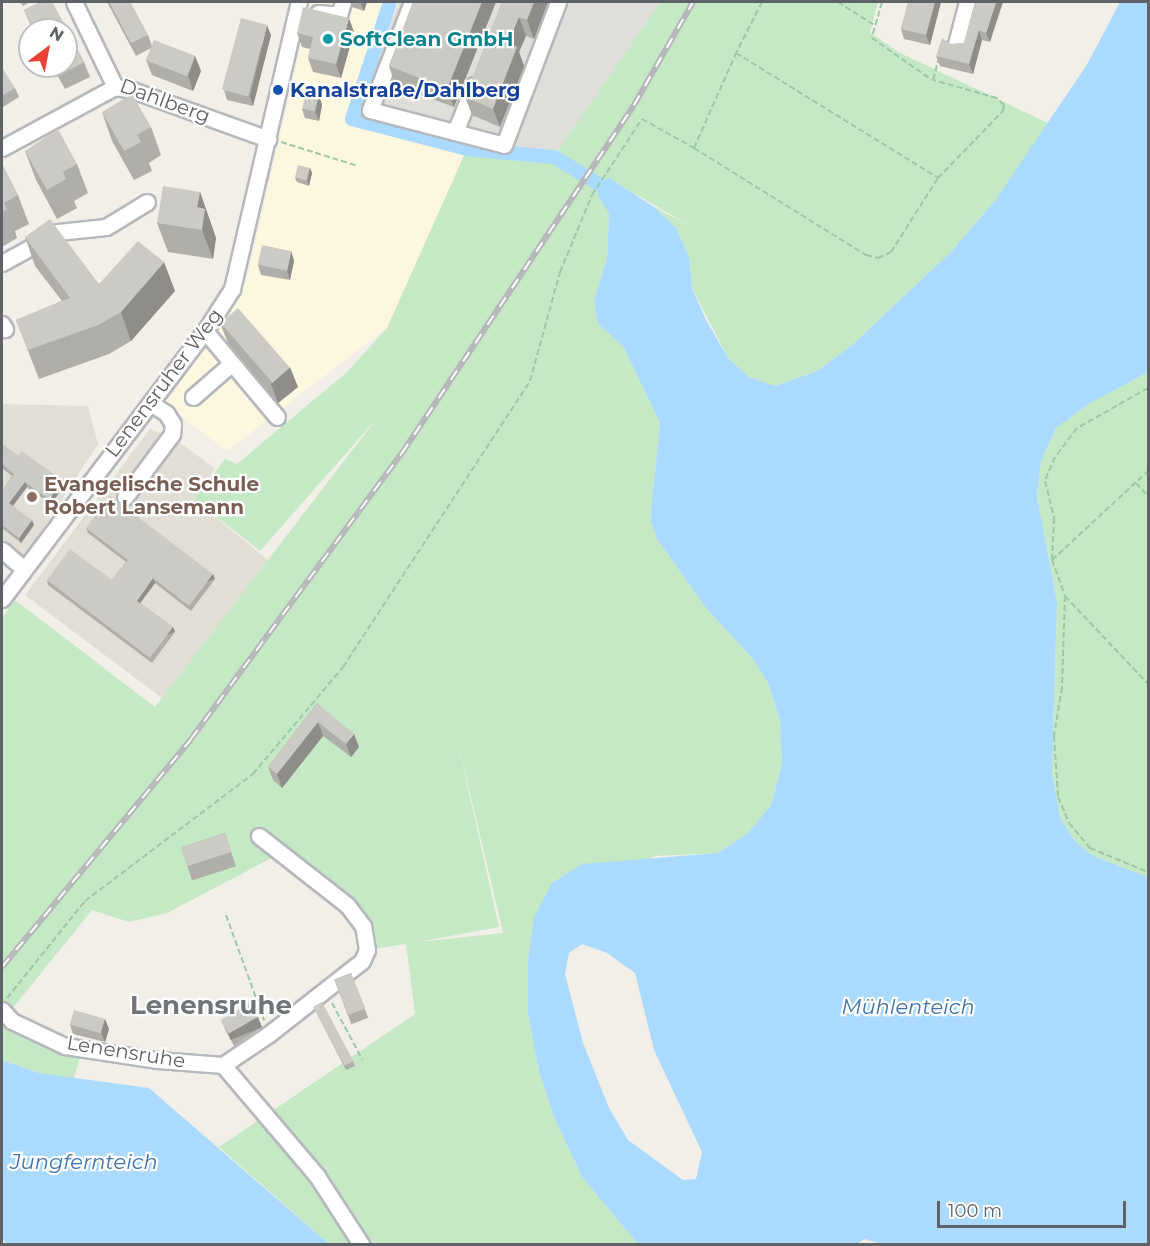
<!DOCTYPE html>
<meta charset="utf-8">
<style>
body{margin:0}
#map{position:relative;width:1150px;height:1246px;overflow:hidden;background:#f1efe8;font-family:Montserrat,sans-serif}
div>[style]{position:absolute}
.commercial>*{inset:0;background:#fef7e0}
.industrial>*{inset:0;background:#e0deda}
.education>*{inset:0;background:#e1ded6}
.green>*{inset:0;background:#c5e8c5}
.water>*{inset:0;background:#aadaff}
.canal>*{height:14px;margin:-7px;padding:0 7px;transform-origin:7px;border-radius:7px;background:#aadaff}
.path>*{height:2px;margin-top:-1px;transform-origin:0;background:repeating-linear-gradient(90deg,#9cc7a9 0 6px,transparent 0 9px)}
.roads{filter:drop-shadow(2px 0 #b5b8bc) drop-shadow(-2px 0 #b5b8bc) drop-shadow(0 2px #b5b8bc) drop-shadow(0 -2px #b5b8bc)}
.minor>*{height:15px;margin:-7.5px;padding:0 7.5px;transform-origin:7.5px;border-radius:7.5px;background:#fff}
.rail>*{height:6px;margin-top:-3px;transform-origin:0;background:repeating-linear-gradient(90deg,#fff 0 11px,#b6b7b8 0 22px);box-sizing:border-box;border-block:2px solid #b6b7b8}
.wall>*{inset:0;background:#afaea9;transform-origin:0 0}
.shaded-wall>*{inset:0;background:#8f8d8a;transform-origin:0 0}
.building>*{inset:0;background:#cccac5;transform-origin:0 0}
.dots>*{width:16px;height:16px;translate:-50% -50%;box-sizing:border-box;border:3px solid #fff;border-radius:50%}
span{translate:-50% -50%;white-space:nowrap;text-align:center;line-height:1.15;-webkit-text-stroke:4.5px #fff;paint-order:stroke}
.culture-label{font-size:20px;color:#0d838f;font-weight:700}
.left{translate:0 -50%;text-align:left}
.transit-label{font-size:20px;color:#164399;font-weight:700}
.street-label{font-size:20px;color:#5f6368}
.education-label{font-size:20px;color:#785e54;font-weight:700}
.water-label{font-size:21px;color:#4174aa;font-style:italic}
.district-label{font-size:26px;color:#70757a;font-weight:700}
.frame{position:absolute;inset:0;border:3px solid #5f6368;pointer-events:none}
.north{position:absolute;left:18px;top:18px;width:60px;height:60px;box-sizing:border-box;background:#fff;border:2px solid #bfc1c3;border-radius:50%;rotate:32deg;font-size:16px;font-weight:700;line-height:24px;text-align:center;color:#5f6368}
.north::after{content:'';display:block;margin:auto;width:21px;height:27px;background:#ea4335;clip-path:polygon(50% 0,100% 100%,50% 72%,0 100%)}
.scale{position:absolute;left:937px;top:1201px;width:189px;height:27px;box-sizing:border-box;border:3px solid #5f6368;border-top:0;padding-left:8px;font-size:18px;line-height:21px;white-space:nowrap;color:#5f6368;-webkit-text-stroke:4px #fff;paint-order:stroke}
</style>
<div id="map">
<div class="commercial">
<div style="clip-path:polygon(311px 2px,399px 2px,352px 119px,467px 149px,387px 328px,227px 451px,165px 404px,230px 313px,247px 279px)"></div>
</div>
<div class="industrial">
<div style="clip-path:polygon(399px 2px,660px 2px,554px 157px,467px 149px,352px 119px)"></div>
</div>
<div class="education">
<div style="clip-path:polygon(2px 404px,88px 406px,98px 444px,18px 567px,2px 550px)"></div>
<div style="clip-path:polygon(150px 429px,178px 441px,215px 469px,194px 499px,269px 561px,162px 698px,25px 595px)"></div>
</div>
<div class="green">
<div style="clip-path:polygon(evenodd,660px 2px,878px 2px,870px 32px,898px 52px,1050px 124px,997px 198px,951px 252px,851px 346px,817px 371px,775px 386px,749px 377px,728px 358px,692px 288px,689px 257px,676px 228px,654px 207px,692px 227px,608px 178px,597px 195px,609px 212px,607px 258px,594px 301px,598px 324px,623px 346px,660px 423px,650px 520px,657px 539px,706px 608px,753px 659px,768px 683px,780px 720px,782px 764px,771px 805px,748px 833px,718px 853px,655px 856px,534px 917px,528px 959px,528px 1013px,538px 1068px,554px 1117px,582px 1177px,638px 1244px,329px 1244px,219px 1147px,415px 1014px,406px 944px,367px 950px,363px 926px,281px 853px,167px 913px,129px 922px,92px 910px,12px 1009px,29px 1024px,82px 1050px,74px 1078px,39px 1073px,2px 1060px,2px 618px,15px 600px,155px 707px,377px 418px,260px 551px,194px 499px,225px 459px,237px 464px,346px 373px,387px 328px,467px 149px,554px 156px,660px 2px,456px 734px,503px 933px,418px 942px,499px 927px,456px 734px)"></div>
<div style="clip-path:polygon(1148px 372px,1148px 877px,1093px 856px,1074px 840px,1060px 817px,1052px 773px,1057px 602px,1037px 496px,1041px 462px,1056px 428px,1089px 404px)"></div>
</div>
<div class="water">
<div style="clip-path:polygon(evenodd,1120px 2px,1148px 2px,1148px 372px,1089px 404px,1056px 428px,1041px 462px,1037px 496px,1057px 602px,1052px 773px,1060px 817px,1074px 840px,1093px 856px,1148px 877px,1148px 1244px,882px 1244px,864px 1239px,857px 1244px,638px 1244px,582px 1177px,554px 1117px,538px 1068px,528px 1013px,528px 959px,534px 917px,552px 883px,582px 864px,718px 853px,748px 833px,771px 805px,782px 764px,780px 720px,768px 683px,753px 659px,706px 608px,657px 539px,650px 520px,660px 423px,623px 346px,598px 324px,594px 301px,607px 258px,609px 213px,597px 195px,608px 177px,654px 207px,676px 228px,689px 257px,692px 288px,706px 320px,728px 358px,749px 377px,775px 386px,817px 371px,851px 346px,951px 252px,997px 198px,1088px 63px,1120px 2px,582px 944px,607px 953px,635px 973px,654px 1050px,702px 1152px,696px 1179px,683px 1180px,628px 1140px,609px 1108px,583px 1043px,565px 974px,569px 953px,582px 944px)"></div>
<div style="clip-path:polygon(2px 1060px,39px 1073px,149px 1088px,329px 1244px,8px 1244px,2px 1239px)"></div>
</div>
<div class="canal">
<div style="left:390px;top:2px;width:123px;rotate:108deg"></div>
<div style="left:352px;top:119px;width:119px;rotate:14.6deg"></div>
<div style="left:467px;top:149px;width:87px;rotate:5.3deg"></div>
<div style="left:554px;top:157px;width:56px;rotate:31.1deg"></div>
</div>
<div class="path">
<div style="left:762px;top:2px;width:57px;rotate:117deg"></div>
<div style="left:736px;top:53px;width:238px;rotate:31.7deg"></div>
<div style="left:838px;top:2px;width:45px;rotate:32.3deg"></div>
<div style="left:882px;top:2px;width:37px;rotate:106deg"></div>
<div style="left:872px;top:38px;width:73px;rotate:35deg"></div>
<div style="left:281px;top:142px;width:81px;rotate:17.3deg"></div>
<div style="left:694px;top:148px;width:203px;rotate:31.9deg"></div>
<div style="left:866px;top:255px;width:12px;rotate:14deg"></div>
<div style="left:878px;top:258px;width:14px;rotate:-25deg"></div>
<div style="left:891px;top:252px;width:88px;rotate:-57.6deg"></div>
<div style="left:938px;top:178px;width:93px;rotate:-45.9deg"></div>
<div style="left:1003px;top:111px;width:6px;rotate:-81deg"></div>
<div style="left:1004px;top:105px;width:10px;rotate:-135deg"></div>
<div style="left:997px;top:98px;width:66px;rotate:-164.3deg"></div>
<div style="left:933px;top:80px;width:23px;rotate:-75deg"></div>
<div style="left:1148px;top:388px;width:81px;rotate:150.6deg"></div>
<div style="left:1077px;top:428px;width:36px;rotate:127deg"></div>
<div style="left:1055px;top:457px;width:26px;rotate:113deg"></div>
<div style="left:1045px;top:481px;width:38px;rotate:76deg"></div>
<div style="left:1054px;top:518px;width:42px;rotate:92.7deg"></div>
<div style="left:1052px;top:560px;width:38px;rotate:70deg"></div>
<div style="left:1065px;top:596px;width:91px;rotate:91.9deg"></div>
<div style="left:1062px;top:687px;width:50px;rotate:99.3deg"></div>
<div style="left:1054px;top:736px;width:61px;rotate:86.2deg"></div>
<div style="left:1058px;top:797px;width:28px;rotate:67deg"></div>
<div style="left:1069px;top:823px;width:33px;rotate:50deg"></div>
<div style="left:1090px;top:848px;width:63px;rotate:22.5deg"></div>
<div style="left:1136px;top:483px;width:18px;rotate:47deg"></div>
<div style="left:1052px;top:560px;width:131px;rotate:-42.8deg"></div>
<div style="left:1065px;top:596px;width:121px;rotate:46.7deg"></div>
<div style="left:226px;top:915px;width:112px;rotate:70.1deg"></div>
<div style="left:7px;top:998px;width:124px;rotate:-51.2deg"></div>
<div style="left:85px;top:901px;width:211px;rotate:-37.1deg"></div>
<div style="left:253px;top:774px;width:140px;rotate:-49.9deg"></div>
<div style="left:343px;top:667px;width:342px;rotate:-56.8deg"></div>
<div style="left:530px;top:381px;width:113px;rotate:-74.6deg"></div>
<div style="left:560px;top:272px;width:83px;rotate:-67.4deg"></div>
<div style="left:592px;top:195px;width:91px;rotate:-56.7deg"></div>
<div style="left:642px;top:119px;width:60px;rotate:29.1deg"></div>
<div style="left:694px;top:148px;width:104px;rotate:-66.1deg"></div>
<div style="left:332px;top:1003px;width:64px;rotate:61.8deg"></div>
</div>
<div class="roads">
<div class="minor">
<div style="left:74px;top:2px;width:94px;rotate:64.2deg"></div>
<div style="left:115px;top:87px;width:17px;rotate:10deg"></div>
<div style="left:132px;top:90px;width:145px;rotate:19.8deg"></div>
<div style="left:412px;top:2px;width:116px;rotate:111.3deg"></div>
<div style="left:370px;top:110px;width:138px;rotate:14.6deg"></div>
<div style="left:504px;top:145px;width:153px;rotate:-69.3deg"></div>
<div style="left:318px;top:13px;width:21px;rotate:5deg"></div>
<div style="left:339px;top:15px;width:14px;rotate:-73deg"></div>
<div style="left:956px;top:44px;width:43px;rotate:-75.3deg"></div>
<div style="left:455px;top:132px;width:51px;rotate:-68deg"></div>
<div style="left:2px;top:148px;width:128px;rotate:-28.4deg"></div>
<div style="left:2px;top:263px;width:64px;rotate:-29deg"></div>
<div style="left:58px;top:232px;width:48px;rotate:-5.9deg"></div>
<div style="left:106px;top:227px;width:48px;rotate:-31.4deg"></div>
<div style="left:2px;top:324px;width:6px;rotate:59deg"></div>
<div style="left:205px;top:331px;width:112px;rotate:50.1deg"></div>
<div style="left:193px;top:397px;width:50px;rotate:-41deg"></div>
<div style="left:125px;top:497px;width:79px;rotate:-53.3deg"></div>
<div style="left:172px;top:434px;width:10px;rotate:-84deg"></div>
<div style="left:173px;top:424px;width:13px;rotate:-122deg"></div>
<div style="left:166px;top:413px;width:19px;rotate:-148deg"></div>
<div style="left:2px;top:550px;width:29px;rotate:41deg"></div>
<div style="left:2px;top:599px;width:336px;rotate:-52.9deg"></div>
<div style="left:205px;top:331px;width:50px;rotate:-57.3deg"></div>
<div style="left:232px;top:289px;width:295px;rotate:-76.9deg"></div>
<div style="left:2px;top:1010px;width:15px;rotate:48deg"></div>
<div style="left:12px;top:1021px;width:59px;rotate:25.3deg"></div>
<div style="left:65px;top:1046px;width:94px;rotate:8.6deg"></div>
<div style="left:158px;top:1060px;width:65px;rotate:4.4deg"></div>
<div style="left:223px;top:1065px;width:55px;rotate:-34deg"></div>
<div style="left:269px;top:1034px;width:118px;rotate:-38.1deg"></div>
<div style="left:362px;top:961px;width:12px;rotate:-66deg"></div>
<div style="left:367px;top:950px;width:24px;rotate:-99deg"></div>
<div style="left:363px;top:926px;width:26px;rotate:-127deg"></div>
<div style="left:347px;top:905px;width:112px;rotate:-141.9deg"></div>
<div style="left:223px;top:1065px;width:145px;rotate:49.7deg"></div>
<div style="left:317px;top:1176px;width:81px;rotate:57.1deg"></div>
</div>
</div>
<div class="rail">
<div style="left:2px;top:967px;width:296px;rotate:-50.3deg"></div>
<div style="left:191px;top:739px;width:355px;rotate:-53.6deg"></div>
<div style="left:402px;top:453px;width:418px;rotate:-56.3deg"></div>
<div style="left:634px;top:105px;width:119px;rotate:-60.2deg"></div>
</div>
<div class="wall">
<div style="clip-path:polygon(20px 2px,30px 2px,23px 6px)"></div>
<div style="clip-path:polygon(41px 2px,52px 2px,84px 62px,90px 77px,65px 89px,52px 66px,66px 66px,66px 30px,33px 30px,24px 10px)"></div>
<div style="clip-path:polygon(107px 2px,130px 2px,148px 35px,152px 46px,195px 56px,201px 71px,193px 91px,152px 75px,146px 60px,151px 48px,136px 56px)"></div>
<div style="clip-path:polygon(350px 2px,367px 2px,364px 11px,352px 7px)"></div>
<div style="clip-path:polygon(413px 2px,496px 2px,454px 107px,395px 85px,389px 66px)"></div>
<div style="clip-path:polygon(502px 2px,548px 2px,534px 39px,526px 36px,519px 52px,524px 66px,500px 127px,472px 115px,465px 97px)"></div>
<div style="clip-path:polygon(908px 2px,941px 2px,930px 45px,904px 39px,901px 29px)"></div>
<div style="clip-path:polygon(975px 2px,990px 42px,982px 40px,973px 74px,940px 66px,936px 56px,951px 44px,964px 43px)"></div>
<div style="clip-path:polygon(354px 32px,341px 78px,313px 72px,308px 58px,310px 49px,302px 47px,297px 33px)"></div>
<div style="clip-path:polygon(271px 35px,253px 106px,227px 100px,224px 90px)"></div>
<div style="clip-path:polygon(2px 70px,15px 88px,19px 97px,3px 107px,2px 104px)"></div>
<div style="clip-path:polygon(319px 95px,322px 105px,319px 121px,305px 118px,302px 109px)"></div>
<div style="clip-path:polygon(102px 112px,151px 127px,161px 155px,149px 163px,152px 171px,134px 180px,112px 141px)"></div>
<div style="clip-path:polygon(25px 151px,77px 164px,88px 193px,74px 201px,77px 208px,57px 219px,36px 180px)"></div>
<div style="clip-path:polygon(2px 164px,18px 195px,29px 224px,15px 231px,17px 238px,2px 247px)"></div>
<div style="clip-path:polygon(310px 168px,312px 173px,309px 186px,297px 182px,295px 178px)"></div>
<div style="clip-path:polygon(200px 192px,216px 238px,213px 259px,168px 252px,157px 223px)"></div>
<div style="clip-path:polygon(25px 237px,99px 284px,175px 291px,131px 341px,109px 354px,39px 379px,16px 320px,62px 301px,35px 266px)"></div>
<div style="clip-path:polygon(291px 251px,294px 261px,290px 280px,261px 275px,258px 265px)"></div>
<div style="clip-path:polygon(220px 323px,298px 387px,278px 403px,228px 343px)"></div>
<div style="clip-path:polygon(2px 444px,18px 456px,64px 486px,51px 504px,27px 487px,13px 506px,34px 525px,21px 543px,2px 528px,2px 491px,12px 476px,2px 468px)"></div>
<div style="clip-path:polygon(86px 528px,215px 579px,191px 611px,155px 583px,140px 603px,173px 627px,175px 632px,152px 663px,48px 585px,47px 580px,112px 580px,126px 562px,88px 533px)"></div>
<div style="clip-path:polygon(317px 703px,359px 747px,351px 757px,323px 736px,282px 788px,273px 780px,268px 767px)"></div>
<div style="left:225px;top:833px;width:35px;height:46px;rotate:72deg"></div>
<div style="left:351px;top:973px;width:48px;height:18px;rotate:69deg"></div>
<div style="clip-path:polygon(313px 1006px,353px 1061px,355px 1066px,346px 1070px)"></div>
<div style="clip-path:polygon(105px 1019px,109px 1029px,105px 1042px,73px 1034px,70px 1024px)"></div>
<div style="clip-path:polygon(221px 1020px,262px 1027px,234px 1046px,225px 1029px)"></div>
</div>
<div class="shaded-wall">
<div style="clip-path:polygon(360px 2px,367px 2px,364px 11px)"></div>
<div style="clip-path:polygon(482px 2px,496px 2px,454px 107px,447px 89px)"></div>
<div style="clip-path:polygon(534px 2px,548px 2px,534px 39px,527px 20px)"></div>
<div style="clip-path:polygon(935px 2px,941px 2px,930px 45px,926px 35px)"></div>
<div style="clip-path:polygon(996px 2px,1003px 2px,990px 42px,986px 33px)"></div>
<div style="clip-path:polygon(519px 17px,526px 36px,519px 52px,524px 66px,500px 127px,493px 109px,508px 43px)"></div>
<div style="clip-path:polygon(349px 18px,354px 32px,341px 78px,336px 64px)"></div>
<div style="clip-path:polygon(267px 25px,271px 35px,253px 106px,250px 96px)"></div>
<div style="clip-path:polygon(979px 30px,982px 40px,973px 74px,969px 64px)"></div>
<div style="clip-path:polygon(195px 56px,201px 71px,193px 91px,188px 76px)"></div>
<div style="clip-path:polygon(319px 95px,322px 105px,319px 121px,315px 111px)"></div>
<div style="clip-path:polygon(310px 168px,312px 173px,309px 186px,307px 181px)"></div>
<div style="clip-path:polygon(200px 192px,216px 238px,213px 259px,202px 230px,197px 207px)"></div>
<div style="clip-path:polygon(291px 251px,294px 261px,290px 280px,287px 271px)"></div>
<div style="clip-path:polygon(164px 262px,175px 291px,131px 341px,121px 312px)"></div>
<div style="clip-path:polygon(290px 367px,298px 387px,278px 403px,271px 384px)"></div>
<div style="clip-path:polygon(63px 481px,64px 486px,51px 504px,49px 499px)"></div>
<div style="clip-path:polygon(25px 482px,27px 487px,11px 508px,9px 503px)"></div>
<div style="clip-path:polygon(32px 520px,34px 525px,21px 543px,19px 538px)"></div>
<div style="left:213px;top:574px;width:5px;height:40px;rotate:68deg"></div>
<div style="clip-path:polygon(153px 578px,155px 583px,138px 606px,137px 601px)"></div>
<div style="left:173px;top:627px;width:5px;height:39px;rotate:68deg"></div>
<div style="clip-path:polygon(318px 722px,323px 736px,282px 788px,277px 774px)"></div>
<div style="clip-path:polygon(354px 734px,359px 747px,351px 757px,346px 744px)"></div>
<div style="left:258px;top:1017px;width:11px;height:34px;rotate:68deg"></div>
<div style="clip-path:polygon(105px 1019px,109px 1029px,105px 1042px,101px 1032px)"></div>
</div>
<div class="building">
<div style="clip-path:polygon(41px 2px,52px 2px,84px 62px,60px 75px,55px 66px,66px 66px,66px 30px,35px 30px,24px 10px)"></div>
<div style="clip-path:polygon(109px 2px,130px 2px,148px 35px,131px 43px)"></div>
<div style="clip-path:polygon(413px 2px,482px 2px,447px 89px,389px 66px)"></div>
<div style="clip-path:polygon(502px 2px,534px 2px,527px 20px,519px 17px,508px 43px,517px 47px,493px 109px,465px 97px)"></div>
<div style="clip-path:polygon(908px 2px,935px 2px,926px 35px,901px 29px)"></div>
<div style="clip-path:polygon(975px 2px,996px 2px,986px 33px,979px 30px,969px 64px,936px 56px,942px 38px,951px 44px,964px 43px)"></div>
<div style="clip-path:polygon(303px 7px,349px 18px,336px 64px,308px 58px,313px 37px,297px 33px)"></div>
<div style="left:241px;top:18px;width:27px;height:74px;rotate:15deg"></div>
<div style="left:154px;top:40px;width:44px;height:22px;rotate:21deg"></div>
<div style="clip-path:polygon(3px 69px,15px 88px,2px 96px,2px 70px)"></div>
<div style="left:306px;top:92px;width:13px;height:17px;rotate:13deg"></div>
<div style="clip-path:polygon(132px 94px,151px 127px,137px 135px,141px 142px,124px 151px,102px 112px)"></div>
<div style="clip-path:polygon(58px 129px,77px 164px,63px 172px,66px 179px,47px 190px,25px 151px)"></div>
<div style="clip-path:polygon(2px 164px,18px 195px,4px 203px,7px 209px,2px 212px)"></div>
<div style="left:298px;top:165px;width:12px;height:13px;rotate:14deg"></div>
<div style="clip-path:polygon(163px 186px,200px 192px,197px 207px,205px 209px,202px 230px,157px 223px)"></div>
<div style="clip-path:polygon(50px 219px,99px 284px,138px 241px,164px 262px,121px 312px,98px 325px,28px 350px,16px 320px,70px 298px,25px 237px)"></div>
<div style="left:262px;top:245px;width:30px;height:20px;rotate:12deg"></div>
<div style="left:238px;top:308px;width:79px;height:23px;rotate:49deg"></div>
<div style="clip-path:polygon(2px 444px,18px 456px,22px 451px,63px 481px,49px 499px,25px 482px,9px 503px,32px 520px,19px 538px,2px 525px,2px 491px,14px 474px,2px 464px)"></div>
<div style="clip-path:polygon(110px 496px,213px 574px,189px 606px,153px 578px,137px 601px,173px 627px,150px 658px,47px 580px,70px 549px,112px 580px,128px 560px,86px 528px)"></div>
<div style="clip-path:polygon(317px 703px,354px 734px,346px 744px,318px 722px,277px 774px,268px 767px)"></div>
<div style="left:225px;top:833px;width:20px;height:46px;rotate:72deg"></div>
<div style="left:351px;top:973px;width:38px;height:18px;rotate:68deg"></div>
<div style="left:322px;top:1002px;width:67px;height:10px;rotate:62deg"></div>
<div style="left:250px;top:1003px;width:16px;height:34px;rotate:60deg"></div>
<div style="left:74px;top:1010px;width:32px;height:15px;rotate:16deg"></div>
</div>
<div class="dots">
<div style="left:328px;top:39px;background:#0f9aa8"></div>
<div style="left:278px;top:90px;background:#1a4fb4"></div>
<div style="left:32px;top:497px;background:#8d6e63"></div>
</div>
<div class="culture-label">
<span class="left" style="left:340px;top:39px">SoftClean GmbH</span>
</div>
<div class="transit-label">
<span class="left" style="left:290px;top:90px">Kanalstraße/Dahlberg</span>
</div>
<div class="street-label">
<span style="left:165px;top:101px;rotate:20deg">Dahlberg</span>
<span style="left:164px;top:383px;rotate:-53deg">Lenensruher Weg</span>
<span style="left:126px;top:1052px;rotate:9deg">Lenensruhe</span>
</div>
<div class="education-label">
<span class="left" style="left:44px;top:496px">Evangelische Schule<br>Robert Lansemann</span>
</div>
<div class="water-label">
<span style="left:908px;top:1007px">Mühlenteich</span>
<span style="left:84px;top:1162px">Jungfernteich</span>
</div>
<div class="district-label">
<span style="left:211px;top:1006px">Lenensruhe</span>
</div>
<div class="frame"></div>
<div class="north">N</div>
<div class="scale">100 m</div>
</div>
